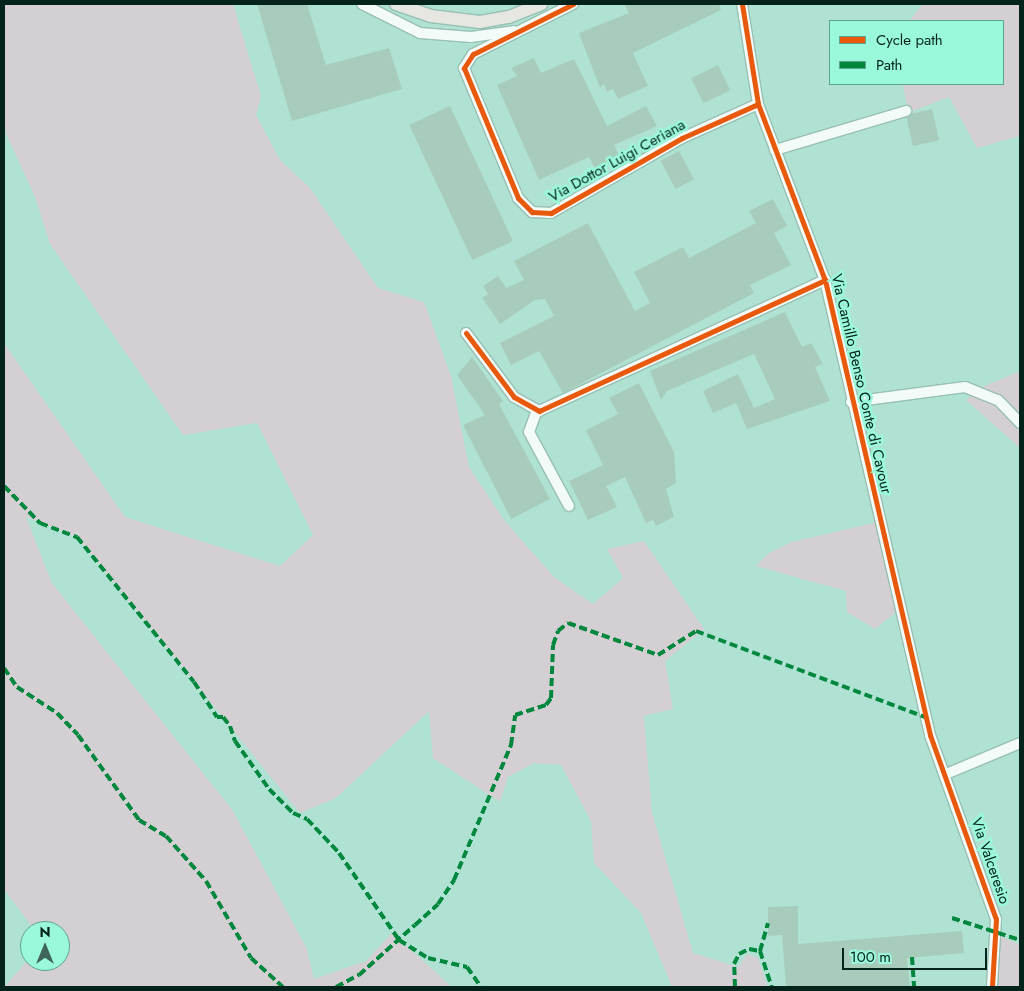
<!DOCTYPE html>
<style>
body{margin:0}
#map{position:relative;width:1024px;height:991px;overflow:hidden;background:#b0e2d3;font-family:Jost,sans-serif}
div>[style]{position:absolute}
.green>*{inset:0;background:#d3cfd2}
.building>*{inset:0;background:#a8ccbc;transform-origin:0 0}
.roads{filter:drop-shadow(1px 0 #97bfb3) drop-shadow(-1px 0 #97bfb3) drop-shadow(0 1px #97bfb3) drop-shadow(0 -1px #97bfb3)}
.minor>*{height:10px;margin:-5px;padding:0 5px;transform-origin:5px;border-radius:5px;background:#f3fbf8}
.major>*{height:12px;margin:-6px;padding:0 6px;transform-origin:6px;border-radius:6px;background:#e6e7e1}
.quiet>*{height:4px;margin-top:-2px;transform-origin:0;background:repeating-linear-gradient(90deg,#00873e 0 8px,transparent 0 12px)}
.cycleway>*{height:5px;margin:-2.5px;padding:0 2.5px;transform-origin:2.5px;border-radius:2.5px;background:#e8590c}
span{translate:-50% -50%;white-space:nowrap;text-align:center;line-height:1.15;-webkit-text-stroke:5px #9af8db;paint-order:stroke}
.street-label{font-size:15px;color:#04231b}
.frame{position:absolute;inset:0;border:5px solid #04231b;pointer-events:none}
.legend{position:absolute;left:829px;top:20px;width:175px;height:65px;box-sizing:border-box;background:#9af8db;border:1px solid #5ea38e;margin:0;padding:6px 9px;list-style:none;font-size:15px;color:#04231b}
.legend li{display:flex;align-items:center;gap:10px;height:25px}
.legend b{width:25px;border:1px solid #5ea38e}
.north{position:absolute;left:20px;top:921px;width:50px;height:50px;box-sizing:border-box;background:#9af8db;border:1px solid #5ea38e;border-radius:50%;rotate:0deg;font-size:14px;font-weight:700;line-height:20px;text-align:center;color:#04231b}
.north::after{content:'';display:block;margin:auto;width:18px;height:22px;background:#40665b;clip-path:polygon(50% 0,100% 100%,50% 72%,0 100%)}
.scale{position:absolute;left:842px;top:948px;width:145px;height:22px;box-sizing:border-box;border:2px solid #04231b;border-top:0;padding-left:6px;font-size:15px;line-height:18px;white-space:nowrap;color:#04231b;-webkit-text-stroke:4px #9af8db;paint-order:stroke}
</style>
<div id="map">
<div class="green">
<div style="clip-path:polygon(4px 4px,233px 4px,261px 96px,256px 115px,280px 160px,310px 188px,378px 288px,424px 302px,451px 376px,469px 467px,504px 520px,554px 577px,593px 604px,623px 578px,607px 549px,644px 541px,704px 629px,665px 661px,673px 709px,644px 716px,652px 812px,693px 953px,738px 967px,747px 954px,758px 958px,768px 987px,672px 987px,641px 913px,594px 863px,591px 821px,561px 765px,534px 763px,508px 777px,500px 802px,433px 758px,429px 711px,336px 798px,300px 813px,77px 537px,26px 517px,52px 583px,233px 811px,307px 949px,314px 979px,366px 961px,392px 933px,452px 987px,4px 987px,30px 958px,60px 961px,60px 931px,35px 931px,4px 889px,4px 343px,125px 517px,280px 566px,313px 535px,257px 423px,183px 435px,50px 244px,35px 197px,4px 129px)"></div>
<div style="clip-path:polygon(923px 4px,1020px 4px,1020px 136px,977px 148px,949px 97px,908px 113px,903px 84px,1003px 84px,1003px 21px,909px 21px)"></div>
<div style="clip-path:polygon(1020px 371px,1020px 448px,966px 400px,980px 388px)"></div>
<div style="clip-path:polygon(882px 521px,900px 609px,875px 629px,847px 612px,846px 591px,756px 566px,769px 553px,792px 542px)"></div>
<div style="clip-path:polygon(1001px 936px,1020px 945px,1020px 987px,994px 987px)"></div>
</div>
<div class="building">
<div style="clip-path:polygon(257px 4px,307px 4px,326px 65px,389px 48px,402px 89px,292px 121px)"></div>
<div style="clip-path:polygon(624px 4px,719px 4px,721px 10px,633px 53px,648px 86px,618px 99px,613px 89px,607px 92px,604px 84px,600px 88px,579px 33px,629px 13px)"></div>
<div style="clip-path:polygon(534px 58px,541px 73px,574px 59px,607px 126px,646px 106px,657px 126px,614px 145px,620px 157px,595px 169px,589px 157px,539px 180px,497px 85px,517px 76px,511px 68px)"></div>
<div style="left:718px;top:65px;width:28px;height:30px;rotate:64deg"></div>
<div style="left:450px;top:106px;width:149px;height:45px;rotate:65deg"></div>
<div style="left:932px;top:109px;width:32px;height:27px;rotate:77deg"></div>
<div style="left:679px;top:151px;width:32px;height:21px;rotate:62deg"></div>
<div style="clip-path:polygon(773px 199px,787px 226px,774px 233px,791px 265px,750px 285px,754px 293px,563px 393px,539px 351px,511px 365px,500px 343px,554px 316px,545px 299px,535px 300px,500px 324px,482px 298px,488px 294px,483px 286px,498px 276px,506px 288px,524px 280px,514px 261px,588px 223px,635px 311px,650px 303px,634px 272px,683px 247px,689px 258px,756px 223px,749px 211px)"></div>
<div style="clip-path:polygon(785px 312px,802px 347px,811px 343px,823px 364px,815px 367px,830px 401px,747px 429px,736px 403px,713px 413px,703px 391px,738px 374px,754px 408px,775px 399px,754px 354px,667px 391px,661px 400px,650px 371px)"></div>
<div style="clip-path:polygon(472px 357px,503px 401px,499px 404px,550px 499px,511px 519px,463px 425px,485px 415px,457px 375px)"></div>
<div style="clip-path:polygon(639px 383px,674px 452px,676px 483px,666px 489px,674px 517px,656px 526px,653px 520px,646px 523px,625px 477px,606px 486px,617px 507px,588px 520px,569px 481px,603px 465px,586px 430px,618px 414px,609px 398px)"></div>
<div style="clip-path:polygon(798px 906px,798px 944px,962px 931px,964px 953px,907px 958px,910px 987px,786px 987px,782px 935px,768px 936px,768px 907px)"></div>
</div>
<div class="roads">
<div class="minor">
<div style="left:362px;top:4px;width:65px;rotate:26.6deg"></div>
<div style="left:420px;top:33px;width:51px;rotate:4.5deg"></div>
<div style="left:471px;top:37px;width:43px;rotate:-7.9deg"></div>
<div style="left:573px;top:4px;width:112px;rotate:153.4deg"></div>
<div style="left:473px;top:54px;width:17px;rotate:123deg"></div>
<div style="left:464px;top:68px;width:141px;rotate:67.4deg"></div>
<div style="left:518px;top:198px;width:20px;rotate:45deg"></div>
<div style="left:532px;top:212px;width:19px;rotate:3deg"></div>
<div style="left:551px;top:213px;width:151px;rotate:-29.8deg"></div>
<div style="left:682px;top:138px;width:83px;rotate:-24.1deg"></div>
<div style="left:742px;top:4px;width:101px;rotate:80.9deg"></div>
<div style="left:758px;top:104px;width:188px;rotate:69.2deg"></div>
<div style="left:825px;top:280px;width:467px;rotate:77deg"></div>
<div style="left:930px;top:735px;width:195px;rotate:70.3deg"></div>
<div style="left:996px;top:919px;width:68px;rotate:93.4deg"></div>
<div style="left:775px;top:150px;width:137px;rotate:-16.6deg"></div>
<div style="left:466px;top:333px;width:80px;rotate:53.1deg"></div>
<div style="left:514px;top:397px;width:29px;rotate:29deg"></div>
<div style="left:539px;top:411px;width:315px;rotate:-24.6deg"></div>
<div style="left:851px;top:402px;width:115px;rotate:-7.5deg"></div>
<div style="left:965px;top:387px;width:35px;rotate:22deg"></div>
<div style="left:998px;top:400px;width:32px;rotate:46deg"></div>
<div style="left:537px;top:410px;width:23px;rotate:110deg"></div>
<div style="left:529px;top:432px;width:84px;rotate:61.6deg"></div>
<div style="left:946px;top:774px;width:80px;rotate:-22.7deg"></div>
</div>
<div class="major">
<div style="left:396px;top:4px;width:37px;rotate:19deg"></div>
<div style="left:431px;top:16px;width:49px;rotate:7deg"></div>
<div style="left:480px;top:22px;width:29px;rotate:-10deg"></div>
<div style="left:509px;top:17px;width:35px;rotate:-22deg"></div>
</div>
</div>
<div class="quiet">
<div style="left:4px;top:486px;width:52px;rotate:45.8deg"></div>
<div style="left:40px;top:523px;width:40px;rotate:21deg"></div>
<div style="left:77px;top:537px;width:186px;rotate:51.1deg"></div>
<div style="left:194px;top:682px;width:42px;rotate:56.7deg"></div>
<div style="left:217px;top:717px;width:6px"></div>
<div style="left:223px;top:717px;width:11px;rotate:52deg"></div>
<div style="left:230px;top:726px;width:16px;rotate:72deg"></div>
<div style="left:235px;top:741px;width:59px;rotate:54.7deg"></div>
<div style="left:269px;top:789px;width:34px;rotate:45deg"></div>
<div style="left:293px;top:813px;width:15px;rotate:23deg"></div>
<div style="left:307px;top:819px;width:47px;rotate:46.7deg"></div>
<div style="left:339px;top:853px;width:106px;rotate:55.4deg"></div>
<div style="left:4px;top:668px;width:23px;rotate:56deg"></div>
<div style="left:17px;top:687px;width:48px;rotate:33deg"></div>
<div style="left:57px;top:713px;width:30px;rotate:46deg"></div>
<div style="left:78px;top:735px;width:105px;rotate:54.3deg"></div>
<div style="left:139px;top:820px;width:31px;rotate:31deg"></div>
<div style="left:166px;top:836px;width:60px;rotate:48.4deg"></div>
<div style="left:206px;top:881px;width:89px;rotate:59.7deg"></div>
<div style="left:251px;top:958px;width:43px;rotate:42.2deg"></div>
<div style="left:952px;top:918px;width:71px;rotate:17.9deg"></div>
<div style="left:399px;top:940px;width:34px;rotate:32deg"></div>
<div style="left:428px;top:958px;width:40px;rotate:13deg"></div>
<div style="left:467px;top:967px;width:24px;rotate:55deg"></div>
<div style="left:760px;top:951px;width:29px;rotate:-74deg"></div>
<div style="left:912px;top:957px;width:30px;rotate:86deg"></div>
<div style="left:336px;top:987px;width:26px;rotate:-28deg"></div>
<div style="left:359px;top:975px;width:75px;rotate:-41.8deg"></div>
<div style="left:415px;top:925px;width:31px;rotate:-42deg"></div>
<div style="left:438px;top:904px;width:29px;rotate:-56deg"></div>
<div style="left:454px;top:880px;width:147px;rotate:-67.1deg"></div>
<div style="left:511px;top:745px;width:30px;rotate:-82deg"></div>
<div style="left:515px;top:715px;width:33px;rotate:-18deg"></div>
<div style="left:546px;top:705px;width:9px;rotate:-54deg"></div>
<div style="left:551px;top:698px;width:53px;rotate:-87.8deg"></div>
<div style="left:553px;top:645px;width:15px;rotate:-70deg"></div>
<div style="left:558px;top:631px;width:13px;rotate:-39deg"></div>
<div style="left:568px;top:623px;width:96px;rotate:19.6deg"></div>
<div style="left:658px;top:655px;width:45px;rotate:-32.3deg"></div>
<div style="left:696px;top:631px;width:247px;rotate:20.6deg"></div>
<div style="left:735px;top:987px;width:23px;rotate:-92deg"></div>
<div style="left:734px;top:964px;width:11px;rotate:-63deg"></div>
<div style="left:739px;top:954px;width:11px;rotate:-27deg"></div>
<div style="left:749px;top:949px;width:11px;rotate:10deg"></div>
<div style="left:760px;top:951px;width:38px;rotate:72deg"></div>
</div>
<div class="cycleway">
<div style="left:573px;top:4px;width:112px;rotate:153.4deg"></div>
<div style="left:473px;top:54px;width:17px;rotate:123deg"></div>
<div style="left:464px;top:68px;width:141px;rotate:67.4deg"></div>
<div style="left:518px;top:198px;width:20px;rotate:45deg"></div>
<div style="left:532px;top:212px;width:19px;rotate:3deg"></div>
<div style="left:551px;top:213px;width:151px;rotate:-29.8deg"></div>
<div style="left:682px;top:138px;width:83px;rotate:-24.1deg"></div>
<div style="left:742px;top:4px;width:101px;rotate:80.9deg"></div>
<div style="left:758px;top:104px;width:188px;rotate:69.2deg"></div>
<div style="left:825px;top:280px;width:467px;rotate:77deg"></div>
<div style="left:930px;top:735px;width:195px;rotate:70.3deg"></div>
<div style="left:996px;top:919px;width:68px;rotate:93.4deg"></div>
<div style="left:466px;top:333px;width:80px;rotate:53.1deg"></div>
<div style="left:514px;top:397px;width:29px;rotate:29deg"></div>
<div style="left:539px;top:411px;width:315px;rotate:-24.6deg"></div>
</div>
<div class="street-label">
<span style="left:617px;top:161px;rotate:-29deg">Via Dottor Luigi Ceriana</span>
<span style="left:861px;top:384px;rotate:77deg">Via Camillo Benso Conte di Cavour</span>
<span style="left:990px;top:861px;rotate:71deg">Via Valceresio</span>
</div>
<div class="frame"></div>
<ul class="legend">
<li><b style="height:6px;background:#e8590c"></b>Cycle path</li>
<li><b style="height:6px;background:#00873e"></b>Path</li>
</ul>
<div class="north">N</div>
<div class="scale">100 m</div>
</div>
